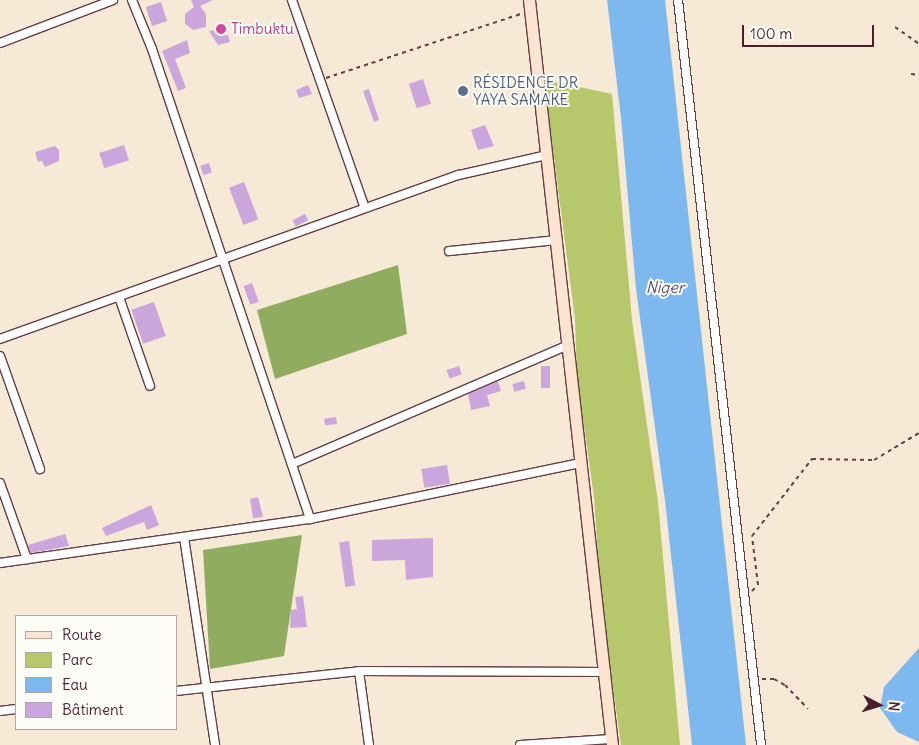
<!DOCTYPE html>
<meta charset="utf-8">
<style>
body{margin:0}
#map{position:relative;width:919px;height:745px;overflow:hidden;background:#f6ead6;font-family:Delius,sans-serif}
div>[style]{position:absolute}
.green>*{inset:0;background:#b6c86b}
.forest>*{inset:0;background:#90ac5f}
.water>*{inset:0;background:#7db9ef}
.building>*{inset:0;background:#cba6dd;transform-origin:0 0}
.path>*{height:2px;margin-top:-1px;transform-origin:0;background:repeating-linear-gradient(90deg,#643d45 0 4px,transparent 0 8px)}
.roads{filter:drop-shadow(1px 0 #643d45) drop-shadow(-1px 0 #643d45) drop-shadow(0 1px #643d45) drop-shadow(0 -1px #643d45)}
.street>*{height:8px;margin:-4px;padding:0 4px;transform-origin:4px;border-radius:4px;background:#fff}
.secondary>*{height:11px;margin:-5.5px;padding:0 5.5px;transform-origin:5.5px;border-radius:5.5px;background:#fde4d1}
.dots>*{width:14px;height:14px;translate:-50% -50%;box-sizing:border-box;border:2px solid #fdfcf7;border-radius:50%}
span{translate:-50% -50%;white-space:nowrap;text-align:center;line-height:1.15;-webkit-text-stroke:4px #fdfcf7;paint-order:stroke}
.hotel-label{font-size:15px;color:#b23c85}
.left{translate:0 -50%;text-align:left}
.service-label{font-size:15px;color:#4e5e75}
.water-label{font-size:16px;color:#5c5570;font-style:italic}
.legend{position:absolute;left:15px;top:615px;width:162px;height:115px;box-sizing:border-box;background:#fdfcf7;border:1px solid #b5a4a5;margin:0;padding:6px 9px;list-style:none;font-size:15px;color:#4a1f2b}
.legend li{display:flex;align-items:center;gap:10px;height:25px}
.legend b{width:25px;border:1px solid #b5a4a5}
.north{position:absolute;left:854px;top:680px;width:50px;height:50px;-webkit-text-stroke:4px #fdfcf7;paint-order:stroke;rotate:95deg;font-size:14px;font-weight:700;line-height:20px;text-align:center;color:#4a1f2b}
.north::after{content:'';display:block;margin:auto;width:18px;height:22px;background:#4a1f2b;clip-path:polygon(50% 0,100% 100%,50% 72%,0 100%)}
.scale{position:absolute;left:742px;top:25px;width:132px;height:22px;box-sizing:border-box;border:2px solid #4a1f2b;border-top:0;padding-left:6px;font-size:15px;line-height:18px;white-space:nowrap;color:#4a1f2b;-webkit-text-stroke:4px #fdfcf7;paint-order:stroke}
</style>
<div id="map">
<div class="green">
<div style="clip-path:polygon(547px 80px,612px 94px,632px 320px,658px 502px,680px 745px,621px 745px,601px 600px,594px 497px,577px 376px,575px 319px,546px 96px)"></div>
</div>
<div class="forest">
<div style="clip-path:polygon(398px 265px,407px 334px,275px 379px,257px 310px)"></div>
<div style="clip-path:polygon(302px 535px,284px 656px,210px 669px,203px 550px)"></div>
</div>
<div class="water">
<div style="clip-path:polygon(607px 0,665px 0,746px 745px,692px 745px,665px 501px,636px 289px,621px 118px)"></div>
<div style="clip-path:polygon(919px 648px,919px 742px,897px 732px,880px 708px,884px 687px)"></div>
</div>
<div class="building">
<div style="clip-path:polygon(191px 0,213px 0,200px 6px,206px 14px,206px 27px,193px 30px,185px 24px,185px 14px,194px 7px)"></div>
<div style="left:161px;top:2px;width:20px;height:16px;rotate:72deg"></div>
<div style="clip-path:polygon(216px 30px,219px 36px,228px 35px,230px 42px,218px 45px,209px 31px)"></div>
<div style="clip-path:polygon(187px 40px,190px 53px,175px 59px,186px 88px,178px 91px,162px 51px)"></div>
<div style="left:423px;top:79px;width:26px;height:15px;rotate:72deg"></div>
<div style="clip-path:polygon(308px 85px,312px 94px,299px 98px,296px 90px)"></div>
<div style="clip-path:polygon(369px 89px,379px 120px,374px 122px,363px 91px)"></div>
<div style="clip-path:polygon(485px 125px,494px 146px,478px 150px,471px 130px)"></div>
<div style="left:124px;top:145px;width:16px;height:26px;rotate:72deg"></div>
<div style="clip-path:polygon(55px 146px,59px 150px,59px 161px,45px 167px,42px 161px,38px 162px,35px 152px)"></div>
<div style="left:209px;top:163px;width:10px;height:9px;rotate:73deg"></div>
<div style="left:244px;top:182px;width:40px;height:16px;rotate:69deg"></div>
<div style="left:305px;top:214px;width:7px;height:14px;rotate:63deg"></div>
<div style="left:252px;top:283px;width:20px;height:9px;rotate:70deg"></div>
<div style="left:154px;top:302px;width:36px;height:24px;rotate:71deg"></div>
<div style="left:459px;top:366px;width:9px;height:13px;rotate:72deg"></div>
<div style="left:541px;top:366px;width:9px;height:22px"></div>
<div style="clip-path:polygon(498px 381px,501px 391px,487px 395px,490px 406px,471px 410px,468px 394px)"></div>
<div style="left:524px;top:381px;width:8px;height:12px;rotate:76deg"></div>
<div style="left:336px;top:417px;width:7px;height:12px;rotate:82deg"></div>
<div style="left:447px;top:465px;width:19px;height:26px;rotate:81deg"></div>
<div style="clip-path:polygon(258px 497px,263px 517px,253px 518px,250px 499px)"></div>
<div style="clip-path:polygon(151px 505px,159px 525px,147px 530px,144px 522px,106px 536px,102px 528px)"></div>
<div style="clip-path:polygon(65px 534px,69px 546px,31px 553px,28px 545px)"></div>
<div style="clip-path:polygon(433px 538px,433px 577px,406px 580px,405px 560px,372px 561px,372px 540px)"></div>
<div style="left:349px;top:541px;width:45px;height:10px;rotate:82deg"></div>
<div style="clip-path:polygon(303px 596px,307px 627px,290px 628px,291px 610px,297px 609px,295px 597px)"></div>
</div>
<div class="path">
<div style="left:895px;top:27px;width:29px;rotate:35deg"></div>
<div style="left:911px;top:74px;width:8px;rotate:7deg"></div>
<div style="left:326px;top:78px;width:205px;rotate:-18.2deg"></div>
<div style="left:752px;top:591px;width:8px;rotate:-45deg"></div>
<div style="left:758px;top:585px;width:49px;rotate:-97deg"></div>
<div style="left:752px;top:536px;width:98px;rotate:-52.1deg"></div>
<div style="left:812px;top:459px;width:62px;rotate:0.9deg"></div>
<div style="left:874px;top:460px;width:52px;rotate:-31deg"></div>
<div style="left:762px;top:679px;width:12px"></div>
<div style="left:774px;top:679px;width:13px;rotate:29deg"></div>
<div style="left:785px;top:685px;width:33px;rotate:46deg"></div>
</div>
<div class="roads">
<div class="street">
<div style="left:132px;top:0;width:53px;rotate:67.8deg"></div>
<div style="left:152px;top:49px;width:496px;rotate:71.4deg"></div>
<div style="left:292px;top:0;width:220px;rotate:70.7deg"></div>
<div style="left:678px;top:0;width:750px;rotate:83.64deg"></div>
<div style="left:0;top:43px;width:121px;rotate:-20.8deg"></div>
<div style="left:449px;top:251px;width:109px;rotate:-5.8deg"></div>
<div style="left:119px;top:297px;width:94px;rotate:70.8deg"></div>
<div style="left:0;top:339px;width:487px;rotate:-19.7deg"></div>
<div style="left:459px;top:175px;width:90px;rotate:-12.8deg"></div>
<div style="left:0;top:356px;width:120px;rotate:70.5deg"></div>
<div style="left:292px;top:464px;width:301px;rotate:-23.3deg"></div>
<div style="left:0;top:483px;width:81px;rotate:70.4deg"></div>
<div style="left:184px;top:537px;width:210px;rotate:81.5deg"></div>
<div style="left:0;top:563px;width:313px;rotate:-8.1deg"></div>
<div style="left:310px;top:519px;width:277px;rotate:-11.7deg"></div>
<div style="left:359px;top:671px;width:75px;rotate:82.3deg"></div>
<div style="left:176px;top:691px;width:184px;rotate:-6.2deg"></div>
<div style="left:359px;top:671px;width:247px;rotate:0.2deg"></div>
<div style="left:0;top:711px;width:16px;rotate:-7deg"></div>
<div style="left:520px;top:745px;width:91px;rotate:-3.8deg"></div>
</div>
<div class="secondary">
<div style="left:529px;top:0;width:750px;rotate:83.64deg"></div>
</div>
</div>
<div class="dots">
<div style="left:221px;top:29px;background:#d1479c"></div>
<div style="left:463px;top:91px;background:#5c6f8a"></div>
</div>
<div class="hotel-label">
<span class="left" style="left:231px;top:29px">Timbuktu</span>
</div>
<div class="service-label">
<span class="left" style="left:473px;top:91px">RÉSIDENCE DR<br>YAYA SAMAKE</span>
</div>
<div class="water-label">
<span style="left:665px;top:287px">Niger</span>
</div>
<ul class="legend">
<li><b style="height:6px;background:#fde4d1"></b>Route</li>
<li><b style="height:14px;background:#b6c86b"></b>Parc</li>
<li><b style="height:14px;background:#7db9ef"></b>Eau</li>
<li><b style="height:14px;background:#cba6dd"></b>Bâtiment</li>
</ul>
<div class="north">N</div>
<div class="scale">100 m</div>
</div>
